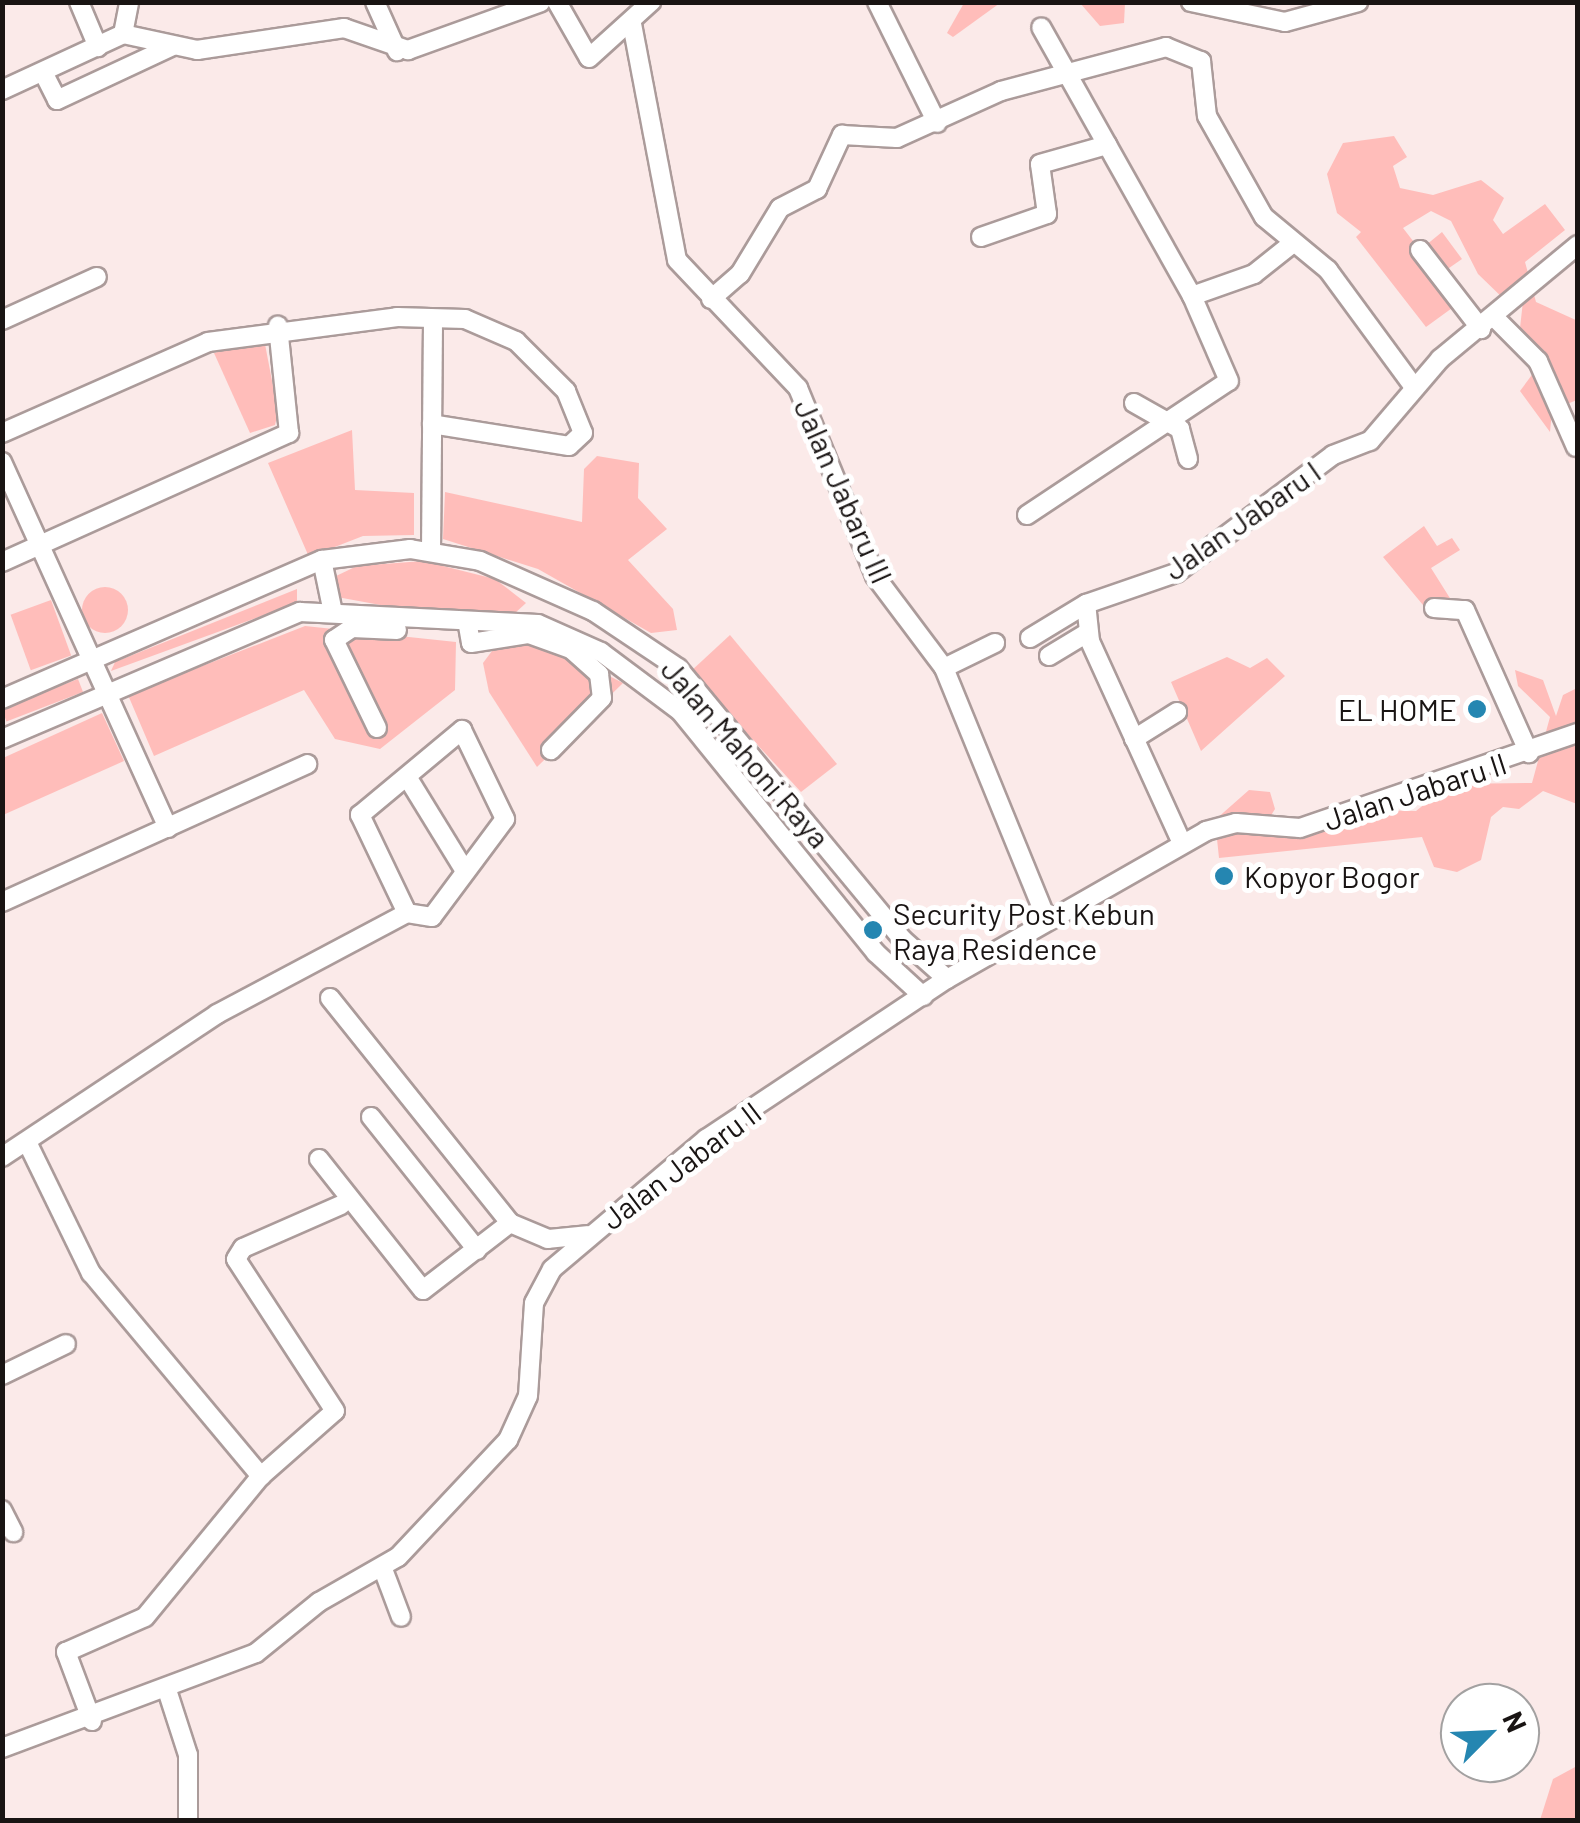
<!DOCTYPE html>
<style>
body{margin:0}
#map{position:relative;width:1580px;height:1823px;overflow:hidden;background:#fbeae9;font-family:Barlow,sans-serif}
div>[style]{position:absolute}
.green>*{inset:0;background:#ffbdba;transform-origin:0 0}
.round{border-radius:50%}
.roads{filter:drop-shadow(2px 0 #ab9b9a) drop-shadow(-2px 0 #ab9b9a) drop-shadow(0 2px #ab9b9a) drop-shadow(0 -2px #ab9b9a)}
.street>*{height:18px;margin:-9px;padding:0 9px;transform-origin:9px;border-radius:9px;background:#fff}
.dots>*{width:28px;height:28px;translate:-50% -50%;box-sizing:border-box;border:5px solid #fff;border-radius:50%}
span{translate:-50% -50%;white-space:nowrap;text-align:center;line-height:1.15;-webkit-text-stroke:10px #fff;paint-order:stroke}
.street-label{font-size:30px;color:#191413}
.poi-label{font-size:30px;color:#191413}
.right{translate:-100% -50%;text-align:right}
.left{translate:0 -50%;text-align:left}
.frame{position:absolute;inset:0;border:5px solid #191413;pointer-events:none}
.north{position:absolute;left:1440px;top:1683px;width:100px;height:100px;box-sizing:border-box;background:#fff;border:2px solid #a3a1a1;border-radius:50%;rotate:66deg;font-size:28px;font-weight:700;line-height:40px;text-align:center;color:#191413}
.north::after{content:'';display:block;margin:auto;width:35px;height:45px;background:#2586b1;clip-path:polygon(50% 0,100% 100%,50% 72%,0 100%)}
</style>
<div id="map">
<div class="green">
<div style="clip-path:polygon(964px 3px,1000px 3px,953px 37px,947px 33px)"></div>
<div style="clip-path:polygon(1080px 3px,1125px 3px,1124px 23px,1100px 26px)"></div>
<div style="clip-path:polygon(1394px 136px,1407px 157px,1393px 166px,1400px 188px,1433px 195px,1481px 180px,1504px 198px,1493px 220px,1503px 234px,1545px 204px,1565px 230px,1525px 262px,1536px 302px,1578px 321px,1577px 400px,1552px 410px,1550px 432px,1520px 391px,1540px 364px,1519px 337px,1523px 301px,1507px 302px,1478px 274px,1451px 221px,1431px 211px,1403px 228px,1420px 250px,1442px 232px,1462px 259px,1439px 275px,1459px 303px,1426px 327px,1356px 237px,1361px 232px,1337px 213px,1327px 174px,1343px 143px)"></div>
<div style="clip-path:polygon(264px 339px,278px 412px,275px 425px,250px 433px,214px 353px)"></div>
<div style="clip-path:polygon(352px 430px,355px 490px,414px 493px,414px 535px,363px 536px,309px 557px,268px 463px)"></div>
<div style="clip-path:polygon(597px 456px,639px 463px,638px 498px,667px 529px,628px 560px,673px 609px,677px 630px,651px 633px,538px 569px,443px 539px,445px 492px,582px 522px,584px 469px)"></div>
<div style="clip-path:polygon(1424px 526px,1437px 546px,1452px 538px,1460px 550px,1431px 568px,1453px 603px,1423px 605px,1383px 557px)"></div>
<div style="clip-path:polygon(423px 561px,495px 579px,526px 603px,514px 614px,435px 615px,337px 597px,334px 577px,357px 566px)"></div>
<div class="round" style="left:82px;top:587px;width:46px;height:46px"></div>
<div style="clip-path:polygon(297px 589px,297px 603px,111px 671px,115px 662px)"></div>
<div style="left:51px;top:600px;width:59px;height:43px;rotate:70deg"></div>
<div style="clip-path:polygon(305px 626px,456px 642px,455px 690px,380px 749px,335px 739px,304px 690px,154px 756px,128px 695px)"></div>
<div style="clip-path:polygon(730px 635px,837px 764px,801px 792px,690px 672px)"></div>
<div style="clip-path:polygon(532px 637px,623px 683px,537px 767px,489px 692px,483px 663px,498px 643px)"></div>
<div style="clip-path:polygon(1227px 657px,1250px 668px,1267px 658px,1285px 676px,1201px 751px,1171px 682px)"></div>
<div style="clip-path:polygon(1515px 670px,1543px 680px,1556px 716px,1563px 695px,1577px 688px,1577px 804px,1543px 791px,1519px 809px,1503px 807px,1491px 817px,1481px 860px,1457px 872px,1434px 867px,1422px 837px,1219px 858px,1215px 820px,1249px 790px,1270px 792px,1275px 809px,1262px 830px,1284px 838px,1372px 810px,1416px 811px,1450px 784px,1532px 783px,1550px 717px,1518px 686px)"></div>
<div style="left:78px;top:679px;width:14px;height:82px;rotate:69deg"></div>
<div style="clip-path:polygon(102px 713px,124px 761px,3px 815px,3px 758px)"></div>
<div style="clip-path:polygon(1577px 1766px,1577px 1820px,1540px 1820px,1553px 1779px)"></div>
</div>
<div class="roads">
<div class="street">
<div style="left:79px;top:2px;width:49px;rotate:67.1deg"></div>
<div style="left:375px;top:2px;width:54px;rotate:65.8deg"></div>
<div style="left:557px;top:2px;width:64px;rotate:60.3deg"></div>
<div style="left:589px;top:58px;width:84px;rotate:-42.1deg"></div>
<div style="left:877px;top:2px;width:135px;rotate:63.6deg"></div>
<div style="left:1191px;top:2px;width:96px;rotate:12deg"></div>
<div style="left:1285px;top:22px;width:76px;rotate:-15.3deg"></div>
<div style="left:632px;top:24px;width:240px;rotate:79.2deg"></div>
<div style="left:677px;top:260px;width:176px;rotate:46.6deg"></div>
<div style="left:798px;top:388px;width:203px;rotate:67.7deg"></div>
<div style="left:875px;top:576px;width:115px;rotate:53.1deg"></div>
<div style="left:944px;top:668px;width:268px;rotate:67.8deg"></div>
<div style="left:123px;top:34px;width:33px;rotate:-79deg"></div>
<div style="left:44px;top:74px;width:29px;rotate:63deg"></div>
<div style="left:57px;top:100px;width:128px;rotate:-25deg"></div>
<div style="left:2px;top:90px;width:133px;rotate:-24.8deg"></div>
<div style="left:123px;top:34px;width:76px;rotate:12.2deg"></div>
<div style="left:197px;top:50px;width:149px;rotate:-8.5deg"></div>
<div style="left:344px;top:28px;width:68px;rotate:19deg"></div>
<div style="left:408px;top:50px;width:141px;rotate:-19.8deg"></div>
<div style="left:981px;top:237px;width:70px;rotate:-19.2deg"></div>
<div style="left:1047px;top:214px;width:50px;rotate:-98deg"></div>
<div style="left:1040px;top:164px;width:70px;rotate:-15.8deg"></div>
<div style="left:1420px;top:250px;width:100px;rotate:52.3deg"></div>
<div style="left:1192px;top:296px;width:66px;rotate:-19.5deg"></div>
<div style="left:1254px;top:274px;width:50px;rotate:-38.5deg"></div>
<div style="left:711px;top:299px;width:38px;rotate:-41deg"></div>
<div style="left:740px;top:274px;width:77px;rotate:-58.8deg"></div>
<div style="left:780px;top:208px;width:42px;rotate:-27.2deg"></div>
<div style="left:817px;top:189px;width:60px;rotate:-65.2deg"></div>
<div style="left:842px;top:135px;width:55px;rotate:3.1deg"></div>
<div style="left:897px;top:138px;width:114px;rotate:-24.3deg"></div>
<div style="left:1001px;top:91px;width:171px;rotate:-14.9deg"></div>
<div style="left:1166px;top:47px;width:38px;rotate:22deg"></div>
<div style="left:1201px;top:61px;width:55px;rotate:83.8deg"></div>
<div style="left:1207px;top:116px;width:116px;rotate:60.6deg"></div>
<div style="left:1264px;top:217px;width:83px;rotate:39.6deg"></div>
<div style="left:1328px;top:270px;width:145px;rotate:53.7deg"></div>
<div style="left:2px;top:320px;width:104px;rotate:-24.4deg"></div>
<div style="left:1497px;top:320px;width:58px;rotate:45deg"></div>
<div style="left:1538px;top:361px;width:94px;rotate:66.2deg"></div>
<div style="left:1134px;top:403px;width:53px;rotate:29.5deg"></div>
<div style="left:1180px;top:429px;width:31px;rotate:75deg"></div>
<div style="left:2px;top:433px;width:225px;rotate:-23.8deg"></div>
<div style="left:208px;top:342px;width:191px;rotate:-7.5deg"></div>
<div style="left:397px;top:317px;width:68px;rotate:1.7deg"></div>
<div style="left:465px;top:319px;width:56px;rotate:23.3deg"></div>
<div style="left:516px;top:341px;width:71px;rotate:45deg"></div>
<div style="left:566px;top:391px;width:45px;rotate:68deg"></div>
<div style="left:583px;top:433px;width:19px;rotate:137deg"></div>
<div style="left:569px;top:446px;width:139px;rotate:-170.9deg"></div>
<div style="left:2px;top:462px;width:402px;rotate:65.6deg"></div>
<div style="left:1027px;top:515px;width:242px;rotate:-33.6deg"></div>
<div style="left:1229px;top:381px;width:93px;rotate:-113.5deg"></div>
<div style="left:1192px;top:296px;width:308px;rotate:-119.3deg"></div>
<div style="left:431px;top:552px;width:232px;rotate:-89.5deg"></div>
<div style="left:322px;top:560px;width:49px;rotate:78.2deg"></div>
<div style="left:2px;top:562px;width:315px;rotate:-24.2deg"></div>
<div style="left:289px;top:433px;width:108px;rotate:-95.9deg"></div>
<div style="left:1434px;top:608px;width:31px;rotate:4deg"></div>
<div style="left:1465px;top:610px;width:157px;rotate:65.9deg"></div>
<div style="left:468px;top:626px;width:17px;rotate:80deg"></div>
<div style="left:471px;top:643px;width:59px;rotate:-8.8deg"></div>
<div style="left:529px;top:634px;width:45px;rotate:19.7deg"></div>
<div style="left:571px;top:649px;width:38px;rotate:42deg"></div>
<div style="left:599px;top:674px;width:24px;rotate:83deg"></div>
<div style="left:602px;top:698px;width:73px;rotate:134.4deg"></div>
<div style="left:1030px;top:638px;width:66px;rotate:-31.3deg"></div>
<div style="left:1049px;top:656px;width:44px;rotate:-31.2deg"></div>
<div style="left:944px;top:668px;width:57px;rotate:-26.1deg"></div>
<div style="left:2px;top:699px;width:349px;rotate:-23.5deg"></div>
<div style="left:322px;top:560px;width:89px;rotate:-7.1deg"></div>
<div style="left:410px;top:549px;width:71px;rotate:9.7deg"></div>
<div style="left:480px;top:561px;width:124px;rotate:23.9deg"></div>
<div style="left:593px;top:611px;width:102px;rotate:33.8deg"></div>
<div style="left:678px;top:668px;width:352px;rotate:50.4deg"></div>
<div style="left:902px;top:939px;width:60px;rotate:41.6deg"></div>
<div style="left:377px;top:728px;width:98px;rotate:-116deg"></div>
<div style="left:334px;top:640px;width:22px;rotate:-34deg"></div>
<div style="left:352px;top:628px;width:45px;rotate:2.5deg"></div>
<div style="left:2px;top:739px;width:324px;rotate:-23.1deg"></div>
<div style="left:300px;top:612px;width:238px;rotate:2.9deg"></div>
<div style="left:538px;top:624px;width:69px;rotate:24deg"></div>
<div style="left:601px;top:652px;width:99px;rotate:36.8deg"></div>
<div style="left:680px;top:711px;width:311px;rotate:51deg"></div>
<div style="left:876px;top:953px;width:64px;rotate:42.5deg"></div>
<div style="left:1134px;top:739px;width:51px;rotate:-32.1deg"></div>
<div style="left:409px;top:780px;width:107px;rotate:58.4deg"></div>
<div style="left:1181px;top:841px;width:220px;rotate:-114.5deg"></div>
<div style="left:1090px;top:641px;width:37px;rotate:-96deg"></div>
<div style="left:1086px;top:604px;width:95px;rotate:-19deg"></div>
<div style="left:1176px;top:573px;width:196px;rotate:-36.9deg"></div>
<div style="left:1333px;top:455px;width:40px;rotate:-21deg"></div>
<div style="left:1370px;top:441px;width:108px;rotate:-49.5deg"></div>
<div style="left:1440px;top:359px;width:179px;rotate:-39.6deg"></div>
<div style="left:2px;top:902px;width:335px;rotate:-24.3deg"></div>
<div style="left:330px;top:998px;width:288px;rotate:51.3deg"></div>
<div style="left:371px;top:1117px;width:170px;rotate:51.4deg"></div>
<div style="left:28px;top:1144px;width:144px;rotate:64deg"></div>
<div style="left:91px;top:1273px;width:265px;rotate:50.1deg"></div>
<div style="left:2px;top:1157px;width:258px;rotate:-33.6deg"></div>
<div style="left:217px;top:1014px;width:215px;rotate:-28deg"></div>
<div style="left:407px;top:913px;width:109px;rotate:-115.6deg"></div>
<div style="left:360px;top:815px;width:133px;rotate:-39.8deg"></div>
<div style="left:462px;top:730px;width:99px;rotate:64.2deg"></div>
<div style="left:505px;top:819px;width:122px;rotate:126.7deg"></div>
<div style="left:432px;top:917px;width:25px;rotate:-171deg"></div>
<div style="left:319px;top:1159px;width:167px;rotate:51.6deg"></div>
<div style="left:423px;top:1290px;width:110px;rotate:-37.6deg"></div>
<div style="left:510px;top:1223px;width:41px;rotate:22.8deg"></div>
<div style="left:548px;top:1239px;width:40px;rotate:-5.7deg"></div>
<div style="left:2px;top:1375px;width:71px;rotate:-25.8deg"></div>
<div style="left:2px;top:1510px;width:25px;rotate:63deg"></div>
<div style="left:383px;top:1569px;width:51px;rotate:69.4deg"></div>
<div style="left:168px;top:1693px;width:65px;rotate:72.1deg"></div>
<div style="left:188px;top:1755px;width:65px;rotate:90deg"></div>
<div style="left:92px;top:1721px;width:74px;rotate:-110.6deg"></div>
<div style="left:66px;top:1652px;width:86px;rotate:-23.9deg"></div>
<div style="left:145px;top:1617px;width:183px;rotate:-50.6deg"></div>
<div style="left:261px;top:1476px;width:98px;rotate:-41.3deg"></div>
<div style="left:335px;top:1411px;width:181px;rotate:-123.1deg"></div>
<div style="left:236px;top:1259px;width:13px;rotate:-58deg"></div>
<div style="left:243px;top:1248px;width:107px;rotate:-23.7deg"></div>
<div style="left:2px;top:1748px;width:271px;rotate:-20.5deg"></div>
<div style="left:256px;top:1653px;width:81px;rotate:-39deg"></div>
<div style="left:319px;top:1602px;width:91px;rotate:-29.7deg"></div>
<div style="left:398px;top:1557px;width:161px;rotate:-46.8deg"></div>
<div style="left:508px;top:1440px;width:48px;rotate:-65.6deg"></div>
<div style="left:528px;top:1396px;width:93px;rotate:-86.3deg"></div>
<div style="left:534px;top:1303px;width:38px;rotate:-62deg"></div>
<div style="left:552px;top:1269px;width:202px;rotate:-40.2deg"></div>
<div style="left:706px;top:1139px;width:289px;rotate:-33.6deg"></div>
<div style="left:947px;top:979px;width:298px;rotate:-29.7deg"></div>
<div style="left:1206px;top:831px;width:31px;rotate:-15deg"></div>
<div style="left:1236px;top:823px;width:64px;rotate:4.5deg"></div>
<div style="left:1300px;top:828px;width:294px;rotate:-18.9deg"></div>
</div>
</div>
<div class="dots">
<div style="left:1477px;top:709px;background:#2586b1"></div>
<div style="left:1224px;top:876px;background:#2586b1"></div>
<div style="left:873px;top:930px;background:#2586b1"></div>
</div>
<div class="street-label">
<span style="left:844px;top:491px;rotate:66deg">Jalan Jabaru III</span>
<span style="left:1242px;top:520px;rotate:-35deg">Jalan Jabaru I</span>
<span style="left:746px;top:753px;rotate:49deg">Jalan Mahoni Raya</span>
<span style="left:1415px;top:791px;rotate:-18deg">Jalan Jabaru II</span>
<span style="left:681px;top:1165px;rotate:-37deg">Jalan Jabaru II</span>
</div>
<div class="poi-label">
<span class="right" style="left:1457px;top:709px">EL HOME</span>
<span class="left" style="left:1244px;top:876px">Kopyor Bogor</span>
<span class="left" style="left:893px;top:930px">Security Post Kebun<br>Raya Residence</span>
</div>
<div class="frame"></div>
<div class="north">N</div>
</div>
